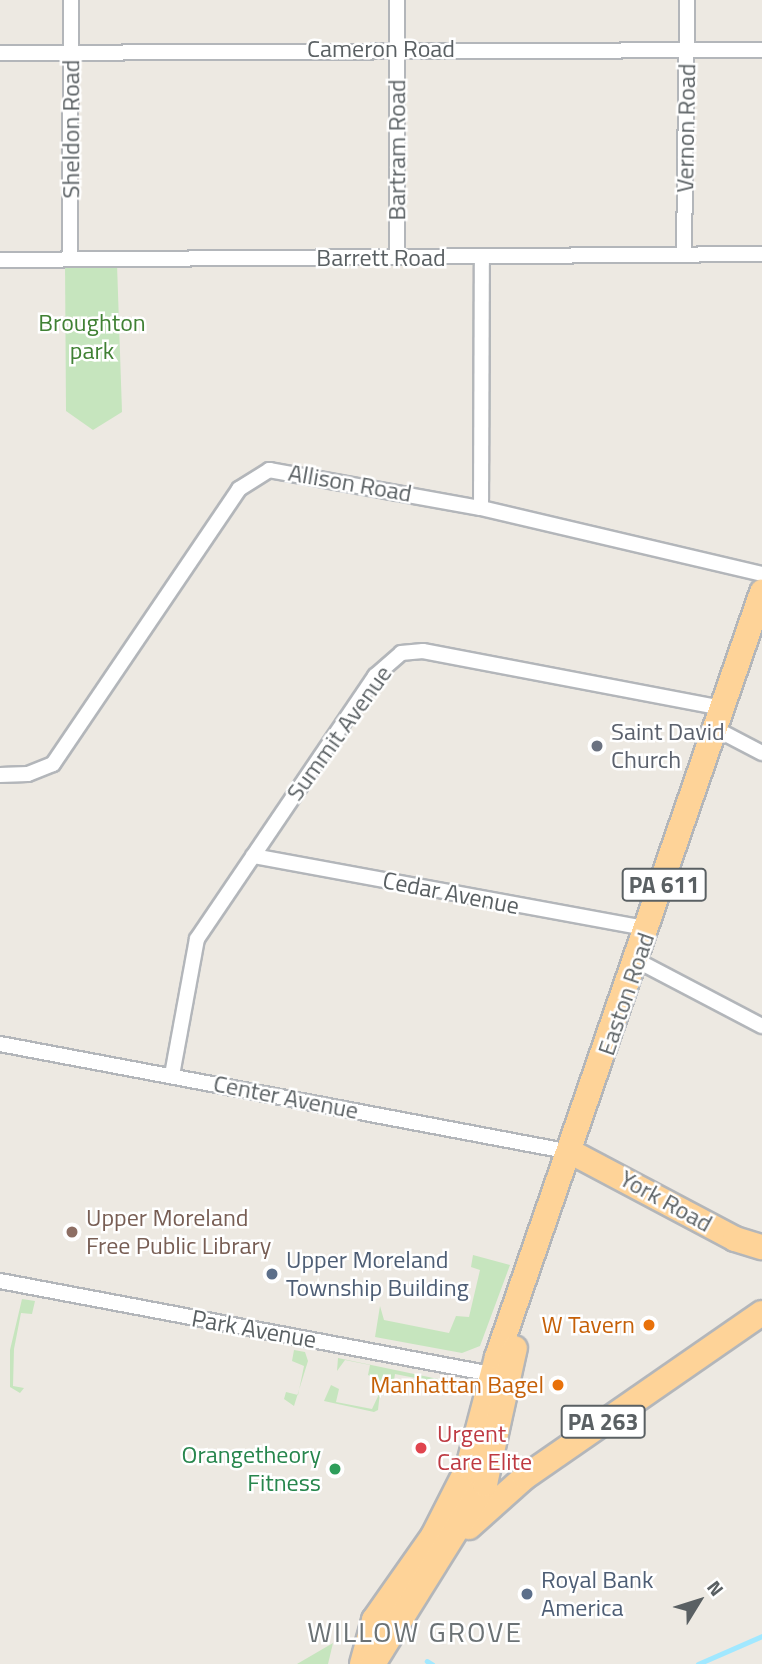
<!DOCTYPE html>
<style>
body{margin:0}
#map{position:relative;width:762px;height:1664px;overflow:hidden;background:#ede9e2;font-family:"Titillium Web",sans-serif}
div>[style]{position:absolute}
.green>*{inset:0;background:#c6e5be}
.stream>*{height:4.5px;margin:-2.25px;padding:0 2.25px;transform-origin:2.25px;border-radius:2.25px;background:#a1e8ff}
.roads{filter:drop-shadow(2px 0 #b3b6ba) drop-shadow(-2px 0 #b3b6ba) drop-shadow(0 2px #b3b6ba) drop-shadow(0 -2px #b3b6ba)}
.minor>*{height:14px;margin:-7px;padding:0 7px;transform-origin:7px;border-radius:7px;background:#fff}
.trunk>*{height:24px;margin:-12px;padding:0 12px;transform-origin:12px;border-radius:12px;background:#fed398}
.dots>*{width:19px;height:19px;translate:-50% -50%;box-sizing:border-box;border:4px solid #fff;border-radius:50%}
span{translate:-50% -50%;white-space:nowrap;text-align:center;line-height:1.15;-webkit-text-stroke:5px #fff;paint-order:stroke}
.shield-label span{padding:2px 5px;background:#fff;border:2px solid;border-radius:5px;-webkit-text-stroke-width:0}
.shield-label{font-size:23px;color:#5a6063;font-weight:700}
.street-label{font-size:24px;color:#5a6063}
.park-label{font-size:24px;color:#408134}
.worship-label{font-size:24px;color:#5b616d}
.left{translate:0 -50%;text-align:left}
.education-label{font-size:24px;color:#785e54}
.service-label{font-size:24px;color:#4e5e75}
.food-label{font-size:24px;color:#c56008}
.right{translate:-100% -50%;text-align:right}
.health-label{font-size:24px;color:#be3a42}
.leisure-label{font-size:24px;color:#27864d}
.quarter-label{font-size:28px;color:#6b7275;letter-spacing:2px}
.north{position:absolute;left:664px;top:1566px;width:70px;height:70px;-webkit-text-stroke:5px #fff;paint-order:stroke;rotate:52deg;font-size:19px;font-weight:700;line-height:28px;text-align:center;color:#5a6063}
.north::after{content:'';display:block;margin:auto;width:24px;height:32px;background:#5a6063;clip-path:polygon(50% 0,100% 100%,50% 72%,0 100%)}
</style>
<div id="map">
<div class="green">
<div style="clip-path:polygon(65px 262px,117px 264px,122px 412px,93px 430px,66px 411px)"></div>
<div style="clip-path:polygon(473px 1255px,510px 1265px,480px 1346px,462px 1353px,375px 1337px,380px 1306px,384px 1320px,449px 1333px,456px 1316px,469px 1317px,480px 1270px,471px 1267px)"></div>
<div style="clip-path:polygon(22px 1299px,35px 1301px,32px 1314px,21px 1313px,14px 1349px,13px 1386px,24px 1388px,20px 1393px,10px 1387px,10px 1350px)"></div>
<div style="clip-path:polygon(294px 1350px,305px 1352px,308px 1361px,294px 1406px,284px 1399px,286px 1392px,298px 1395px,304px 1366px,292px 1361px)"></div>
<div style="clip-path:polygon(338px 1358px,457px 1383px,461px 1387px,395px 1374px,393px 1387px,368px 1375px,370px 1365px,345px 1360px,337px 1371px)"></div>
<div style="clip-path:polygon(331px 1385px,339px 1389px,336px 1402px,372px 1409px,380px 1392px,378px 1410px,374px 1412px,324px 1401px)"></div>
<div style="clip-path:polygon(333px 1643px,328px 1664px,297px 1664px)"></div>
</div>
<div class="stream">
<div style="left:427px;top:1661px;width:6px;rotate:31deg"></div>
<div style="left:698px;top:1664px;width:70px;rotate:-23.6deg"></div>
</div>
<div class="roads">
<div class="minor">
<div style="left:397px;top:0;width:257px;rotate:90deg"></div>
<div style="left:0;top:53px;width:762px;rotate:-0.23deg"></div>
<div style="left:684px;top:255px;width:255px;rotate:-89.3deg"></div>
<div style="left:70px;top:259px;width:259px;rotate:-89.8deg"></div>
<div style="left:0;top:260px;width:762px;rotate:-0.45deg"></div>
<div style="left:481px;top:508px;width:250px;rotate:-89.8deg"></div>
<div style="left:716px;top:729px;width:52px;rotate:27.6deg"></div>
<div style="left:0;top:775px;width:28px;rotate:-2deg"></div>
<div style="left:28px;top:774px;width:27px;rotate:-22deg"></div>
<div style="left:53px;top:764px;width:332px;rotate:-55.9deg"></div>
<div style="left:239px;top:489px;width:36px;rotate:-32deg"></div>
<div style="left:269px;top:470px;width:215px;rotate:10.2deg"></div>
<div style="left:481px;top:508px;width:289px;rotate:13.2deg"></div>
<div style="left:253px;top:856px;width:403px;rotate:10.4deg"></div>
<div style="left:638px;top:961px;width:140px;rotate:27.7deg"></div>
<div style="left:0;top:1044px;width:581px;rotate:10.71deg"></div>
<div style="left:172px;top:1075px;width:138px;rotate:-79.6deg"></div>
<div style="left:197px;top:939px;width:318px;rotate:-55.9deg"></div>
<div style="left:375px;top:676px;width:35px;rotate:-41deg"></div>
<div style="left:401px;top:653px;width:22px;rotate:-5deg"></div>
<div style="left:423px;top:651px;width:304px;rotate:10.8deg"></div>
<div style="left:0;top:1281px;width:506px;rotate:10.71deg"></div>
</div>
<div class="trunk">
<div style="left:571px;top:1152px;width:186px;rotate:27.9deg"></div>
<div style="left:735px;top:1239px;width:28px;rotate:17deg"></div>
<div style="left:469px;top:1527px;width:75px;rotate:-41.8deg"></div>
<div style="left:525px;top:1477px;width:288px;rotate:-34.7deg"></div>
<div style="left:362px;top:1664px;width:46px;rotate:-74.7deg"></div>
<div style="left:374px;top:1620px;width:103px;rotate:-54.9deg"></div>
<div style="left:433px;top:1536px;width:77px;rotate:-63.1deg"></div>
<div style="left:468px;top:1467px;width:114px;rotate:-75.2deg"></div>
<div style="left:497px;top:1357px;width:810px;rotate:-70.89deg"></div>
<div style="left:373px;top:1664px;width:212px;rotate:-58.1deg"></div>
<div style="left:485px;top:1484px;width:139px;rotate:-77.6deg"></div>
</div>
</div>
<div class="dots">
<div style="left:597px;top:746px;background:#6b7280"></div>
<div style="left:72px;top:1232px;background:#8d6e63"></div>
<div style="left:272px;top:1274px;background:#5c6f8a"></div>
<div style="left:649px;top:1325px;background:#e8710a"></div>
<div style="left:558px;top:1385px;background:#e8710a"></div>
<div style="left:421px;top:1448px;background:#e0444e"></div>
<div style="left:335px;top:1469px;background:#2e9e5b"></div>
<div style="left:527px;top:1594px;background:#5c6f8a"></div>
</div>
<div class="shield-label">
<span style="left:664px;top:885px">PA 611</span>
<span style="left:603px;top:1422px">PA 263</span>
</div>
<div class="street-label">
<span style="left:381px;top:49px">Cameron Road</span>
<span style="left:686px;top:128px;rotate:-89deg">Vernon Road</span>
<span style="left:71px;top:129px;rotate:-90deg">Sheldon Road</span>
<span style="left:397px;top:150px;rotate:-90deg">Bartram Road</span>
<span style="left:381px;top:258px">Barrett Road</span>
<span style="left:350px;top:483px;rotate:10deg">Allison Road</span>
<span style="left:339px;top:733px;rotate:-54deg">Summit Avenue</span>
<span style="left:451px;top:893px;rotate:11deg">Cedar Avenue</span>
<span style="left:626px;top:994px;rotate:-71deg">Easton Road</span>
<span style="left:286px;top:1097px;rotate:11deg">Center Avenue</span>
<span style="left:666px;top:1201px;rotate:29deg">York Road</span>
<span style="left:254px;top:1329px;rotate:10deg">Park Avenue</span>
</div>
<div class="park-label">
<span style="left:92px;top:337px">Broughton<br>park</span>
</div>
<div class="worship-label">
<span class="left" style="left:611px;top:746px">Saint David<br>Church</span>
</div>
<div class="education-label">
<span class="left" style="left:86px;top:1232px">Upper Moreland<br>Free Public Library</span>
</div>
<div class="service-label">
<span class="left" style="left:286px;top:1274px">Upper Moreland<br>Township Building</span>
<span class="left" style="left:541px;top:1594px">Royal Bank<br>America</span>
</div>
<div class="food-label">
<span class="right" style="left:635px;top:1325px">W Tavern</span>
<span class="right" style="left:544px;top:1385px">Manhattan Bagel</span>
</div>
<div class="health-label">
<span class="left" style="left:437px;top:1448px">Urgent<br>Care Elite</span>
</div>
<div class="leisure-label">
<span class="right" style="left:321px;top:1469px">Orangetheory<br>Fitness</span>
</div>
<div class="quarter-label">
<span style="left:415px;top:1632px">WILLOW GROVE</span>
</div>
<div class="north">N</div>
</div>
